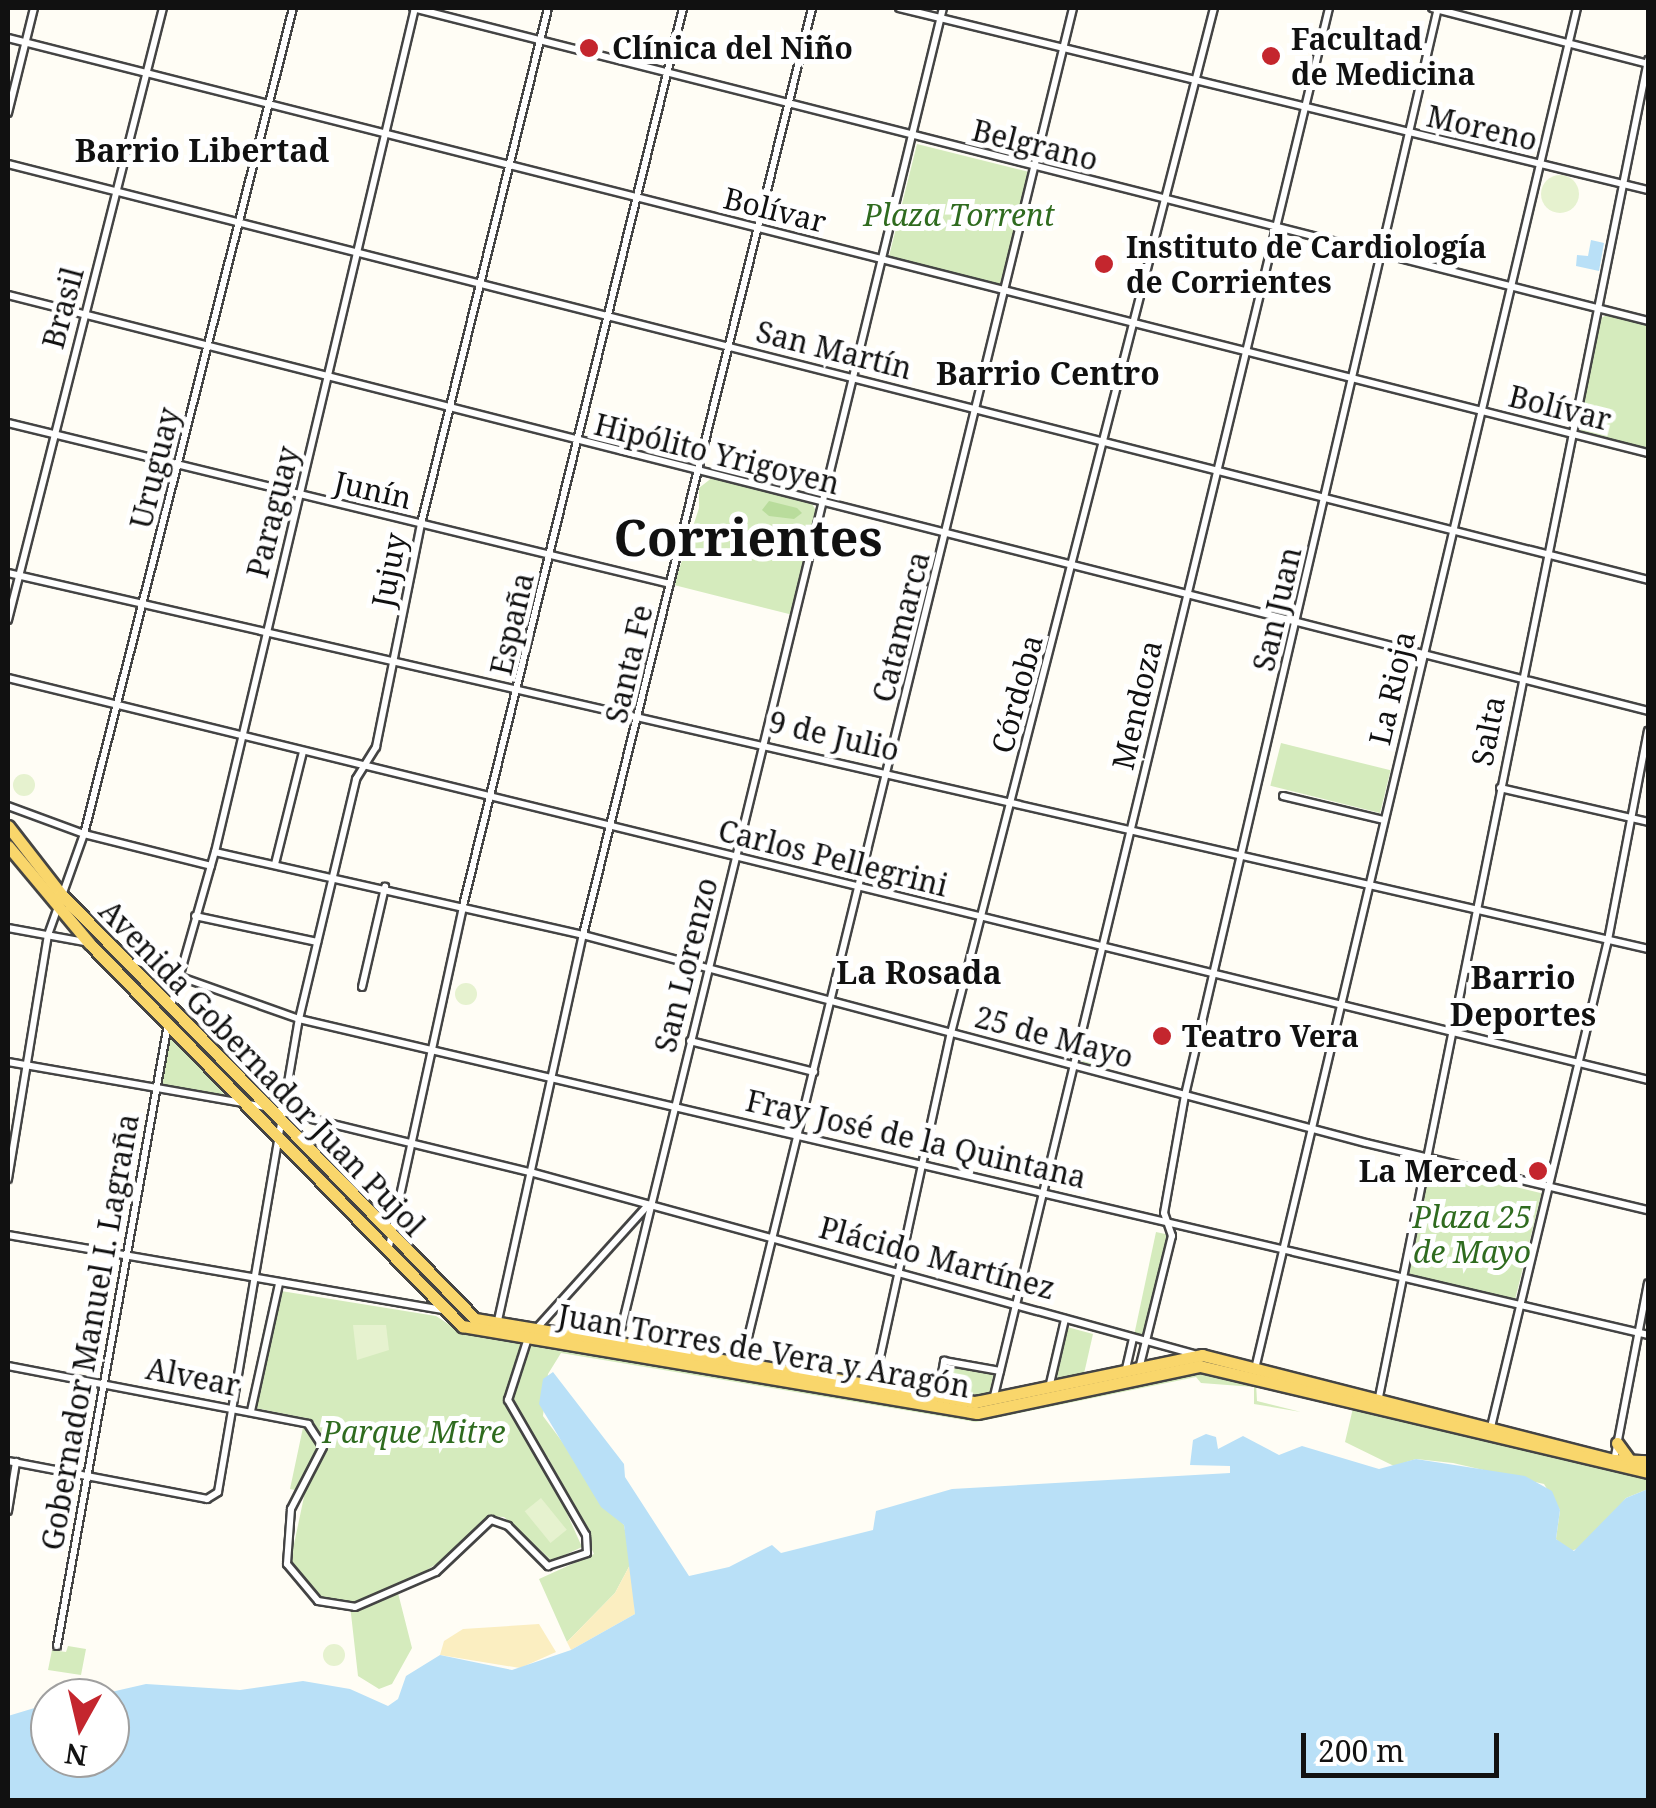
<!DOCTYPE html>
<meta charset="utf-8">
<style>
body{margin:0}
#map{position:relative;width:1656px;height:1808px;overflow:hidden;background:#fffdf5;font-family:"Noto Serif",serif}
div>[style]{position:absolute}
.green>*{inset:0;background:#d5ebbd;transform-origin:0 0}
.round{border-radius:50%}
.forest>*{inset:0;background:#b9dc9c}
.sand>*{inset:0;background:#fbeec1}
.pitch>*{inset:0;background:#e6f2cf;transform-origin:0 0}
.water>*{inset:0;background:#b9e0f7}
.roads{filter:drop-shadow(2px 0 #444) drop-shadow(-2px 0 #444) drop-shadow(0 2px #444) drop-shadow(0 -2px #444)}
.minor>*{height:6px;margin:-3px;padding:0 3px;transform-origin:3px;border-radius:3px;background:#fff}
.primary>*{height:11px;margin:-5.5px;padding:0 5.5px;transform-origin:5.5px;border-radius:5.5px;background:#f9d66b}
.dots>*{width:28px;height:28px;translate:-50% -50%;box-sizing:border-box;border:5px solid #fff;border-radius:50%}
span{translate:-50% -50%;white-space:nowrap;text-align:center;line-height:1.15;-webkit-text-stroke:10px #fff;paint-order:stroke}
.poi-label{font-size:30px;color:#111;font-weight:700}
.left{translate:0 -50%;text-align:left}
.right{translate:-100% -50%;text-align:right}
.street-label{font-size:30px;color:#111}
.park-label{font-size:30px;color:#2f6b1f;font-style:italic}
.neighbourhood-label{font-size:32px;color:#111;font-weight:700}
.town-label{font-size:50px;color:#111;font-weight:700}
.frame{position:absolute;inset:0;border:10px solid #111;pointer-events:none}
.north{position:absolute;left:30px;top:1678px;width:100px;height:100px;box-sizing:border-box;background:#fff;border:2px solid #a0a0a0;border-radius:50%;rotate:188deg;font-size:28px;font-weight:700;line-height:40px;text-align:center;color:#111}
.north::after{content:'';display:block;margin:auto;width:35px;height:45px;background:#c4262e;clip-path:polygon(50% 0,100% 100%,50% 72%,0 100%)}
.scale{position:absolute;left:1301px;top:1733px;width:198px;height:45px;box-sizing:border-box;border:5px solid #111;border-top:0;padding-left:12px;font-size:30px;line-height:35px;white-space:nowrap;color:#111;-webkit-text-stroke:8px #fff;paint-order:stroke}
</style>
<div id="map">
<div class="green">
<div style="left:917px;top:144px;width:115px;height:116px;rotate:14deg"></div>
<div style="clip-path:polygon(1610px 313px,1648px 323px,1648px 450px,1582px 432px,1578px 424px,1598px 320px)"></div>
<div style="clip-path:polygon(713px 477px,811px 502px,818px 514px,793px 615px,674px 585px,699px 508px,699px 488px)"></div>
<div style="left:1281px;top:743px;width:113px;height:44px;rotate:14deg"></div>
<div style="clip-path:polygon(170px 1033px,231px 1102px,160px 1090px)"></div>
<div class="round" style="left:1079px;top:1041px;width:24px;height:24px"></div>
<div style="left:1428px;top:1165px;width:117px;height:114px;rotate:14deg"></div>
<div style="left:1156px;top:1232px;width:14px;height:105px;rotate:12deg"></div>
<div style="clip-path:polygon(281px 1291px,436px 1316px,464px 1334px,976px 1417px,1204px 1369px,1256px 1383px,1257px 1401px,1301px 1412px,1254px 1404px,1254px 1387px,1201px 1383px,1196px 1377px,976px 1422px,561px 1353px,548px 1374px,543px 1416px,624px 1525px,631px 1563px,615px 1593px,567px 1642px,539px 1579px,594px 1554px,548px 1457px,543px 1460px,582px 1547px,552px 1561px,504px 1517px,487px 1516px,449px 1556px,397px 1589px,412px 1648px,392px 1684px,379px 1689px,358px 1676px,350px 1605px,319px 1599px,290px 1563px,305px 1492px,290px 1489px,305px 1418px,255px 1408px)"></div>
<div style="clip-path:polygon(1067px 1327px,1093px 1334px,1083px 1378px,1056px 1384px)"></div>
<div style="clip-path:polygon(947px 1363px,994px 1371px,989px 1395px,942px 1392px)"></div>
<div style="clip-path:polygon(1353px 1408px,1648px 1480px,1648px 1489px,1626px 1498px,1584px 1547px,1570px 1551px,1556px 1539px,1560px 1510px,1544px 1484px,1453px 1463px,1416px 1459px,1394px 1466px,1345px 1442px)"></div>
<div style="clip-path:polygon(68px 1646px,86px 1649px,81px 1675px,48px 1670px,52px 1650px,66px 1652px)"></div>
</div>
<div class="forest">
<div style="clip-path:polygon(769px 501px,797px 508px,802px 513px,794px 519px,769px 516px,762px 510px)"></div>
</div>
<div class="sand">
<div style="clip-path:polygon(631px 1563px,635px 1614px,571px 1650px,567px 1642px,615px 1593px)"></div>
<div style="clip-path:polygon(539px 1624px,556px 1652px,520px 1668px,440px 1655px,444px 1641px,463px 1629px)"></div>
</div>
<div class="pitch">
<div class="round" style="left:1541px;top:175px;width:38px;height:38px"></div>
<div class="round" style="left:13px;top:774px;width:22px;height:22px"></div>
<div class="round" style="left:455px;top:983px;width:22px;height:22px"></div>
<div style="clip-path:polygon(353px 1325px,386px 1325px,389px 1350px,357px 1360px)"></div>
<div style="left:541px;top:1498px;width:41px;height:21px;rotate:51deg"></div>
<div class="round" style="left:323px;top:1644px;width:22px;height:22px"></div>
</div>
<div class="water">
<div style="clip-path:polygon(1591px 240px,1604px 243px,1599px 271px,1576px 266px,1577px 255px,1588px 256px)"></div>
<div style="clip-path:polygon(553px 1372px,624px 1464px,625px 1477px,689px 1576px,729px 1567px,772px 1545px,781px 1553px,873px 1530px,876px 1511px,952px 1489px,1230px 1473px,1230px 1466px,1190px 1465px,1193px 1440px,1206px 1434px,1216px 1437px,1218px 1449px,1243px 1436px,1279px 1455px,1302px 1446px,1379px 1469px,1416px 1459px,1525px 1476px,1552px 1491px,1560px 1510px,1556px 1539px,1574px 1551px,1626px 1498px,1648px 1489px,1648px 1800px,8px 1800px,8px 1716px,41px 1706px,50px 1704px,50px 1758px,110px 1758px,110px 1698px,85px 1698px,146px 1684px,240px 1690px,303px 1681px,350px 1689px,388px 1706px,398px 1699px,406px 1676px,440px 1655px,512px 1670px,571px 1650px,635px 1614px,624px 1525px,601px 1507px,539px 1404px,543px 1379px)"></div>
</div>
<div class="roads">
<div class="minor">
<div style="left:413px;top:8px;width:1274px;rotate:14.22deg"></div>
<div style="left:899px;top:8px;width:771px;rotate:13.66deg"></div>
<div style="left:1432px;top:8px;width:223px;rotate:14.5deg"></div>
<div style="left:8px;top:38px;width:1692px;rotate:14.2deg"></div>
<div style="left:8px;top:113px;width:108px;rotate:-76.1deg"></div>
<div style="left:8px;top:164px;width:1692px;rotate:14.23deg"></div>
<div style="left:8px;top:295px;width:1692px;rotate:14.23deg"></div>
<div style="left:8px;top:423px;width:681px;rotate:13.67deg"></div>
<div style="left:8px;top:573px;width:1683px;rotate:12.91deg"></div>
<div style="left:8px;top:620px;width:631px;rotate:-75.79deg"></div>
<div style="left:8px;top:678px;width:1689px;rotate:13.77deg"></div>
<div style="left:1500px;top:788px;width:152px;rotate:12.9deg"></div>
<div style="left:1283px;top:796px;width:104px;rotate:13.4deg"></div>
<div style="left:8px;top:806px;width:81px;rotate:20.2deg"></div>
<div style="left:84px;top:834px;width:131px;rotate:14.1deg"></div>
<div style="left:215px;top:852px;width:377px;rotate:12.7deg"></div>
<div style="left:583px;top:935px;width:810px;rotate:14.88deg"></div>
<div style="left:1366px;top:1143px;width:290px;rotate:13.4deg"></div>
<div style="left:275px;top:864px;width:115px;rotate:-76deg"></div>
<div style="left:195px;top:916px;width:125px;rotate:12deg"></div>
<div style="left:8px;top:928px;width:78px;rotate:10.3deg"></div>
<div style="left:136px;top:961px;width:173px;rotate:19.6deg"></div>
<div style="left:299px;top:1019px;width:1386px;rotate:13.18deg"></div>
<div style="left:362px;top:987px;width:103px;rotate:-77deg"></div>
<div style="left:171px;top:1006px;width:160px;rotate:-74.1deg"></div>
<div style="left:215px;top:852px;width:867px;rotate:-76.67deg"></div>
<div style="left:690px;top:1041px;width:128px;rotate:14deg"></div>
<div style="left:8px;top:1062px;width:263px;rotate:9.9deg"></div>
<div style="left:279px;top:1111px;width:258px;rotate:13.7deg"></div>
<div style="left:530px;top:1172px;width:688px;rotate:15.33deg"></div>
<div style="left:8px;top:1179px;width:247px;rotate:-80.7deg"></div>
<div style="left:48px;top:935px;width:107px;rotate:-70.4deg"></div>
<div style="left:84px;top:834px;width:852px;rotate:-75.8deg"></div>
<div style="left:8px;top:1235px;width:441px;rotate:9.8deg"></div>
<div style="left:388px;top:1251px;width:353px;rotate:-77.7deg"></div>
<div style="left:463px;top:906px;width:925px;rotate:-76.23deg"></div>
<div style="left:497px;top:1325px;width:399px;rotate:-77.6deg"></div>
<div style="left:583px;top:935px;width:955px;rotate:-76.12deg"></div>
<div style="left:536px;top:1329px;width:167px;rotate:-47.9deg"></div>
<div style="left:618px;top:1342px;width:1373px;rotate:-76.31deg"></div>
<div style="left:8px;top:1366px;width:306px;rotate:10.9deg"></div>
<div style="left:308px;top:1424px;width:27px;rotate:57deg"></div>
<div style="left:323px;top:1447px;width:70px;rotate:117.3deg"></div>
<div style="left:291px;top:1509px;width:55px;rotate:94.2deg"></div>
<div style="left:287px;top:1564px;width:48px;rotate:50deg"></div>
<div style="left:318px;top:1601px;width:37px;rotate:9deg"></div>
<div style="left:355px;top:1607px;width:88px;rotate:-23.4deg"></div>
<div style="left:436px;top:1572px;width:76px;rotate:-43.4deg"></div>
<div style="left:491px;top:1520px;width:18px;rotate:19deg"></div>
<div style="left:508px;top:1526px;width:57px;rotate:45deg"></div>
<div style="left:548px;top:1566px;width:41px;rotate:-18.4deg"></div>
<div style="left:587px;top:1553px;width:18px;rotate:-93deg"></div>
<div style="left:586px;top:1535px;width:156px;rotate:-120deg"></div>
<div style="left:508px;top:1400px;width:65px;rotate:-72.1deg"></div>
<div style="left:741px;top:1366px;width:1398px;rotate:-76.26deg"></div>
<div style="left:1139px;top:1369px;width:137px;rotate:-76.1deg"></div>
<div style="left:1172px;top:1236px;width:24px;rotate:-109deg"></div>
<div style="left:1164px;top:1213px;width:120px;rotate:-79.9deg"></div>
<div style="left:1185px;top:1095px;width:1116px;rotate:-76.9deg"></div>
<div style="left:1255px;top:1369px;width:1399px;rotate:-76.69deg"></div>
<div style="left:1125px;top:1373px;width:36px;rotate:-77deg"></div>
<div style="left:874px;top:1385px;width:360px;rotate:-77.7deg"></div>
<div style="left:951px;top:1033px;width:1058px;rotate:-75.61deg"></div>
<div style="left:1049px;top:1388px;width:71px;rotate:-76.9deg"></div>
<div style="left:938px;top:1396px;width:36px;rotate:-80deg"></div>
<div style="left:944px;top:1361px;width:57px;rotate:10.1deg"></div>
<div style="left:994px;top:1396px;width:1428px;rotate:-76.43deg"></div>
<div style="left:1378px;top:1402px;width:1369px;rotate:-78.62deg"></div>
<div style="left:251px;top:1411px;width:130px;rotate:-77.6deg"></div>
<div style="left:1491px;top:1427px;width:501px;rotate:-76.49deg"></div>
<div style="left:1608px;top:940px;width:213px;rotate:-79.2deg"></div>
<div style="left:8px;top:1461px;width:203px;rotate:10.8deg"></div>
<div style="left:207px;top:1499px;width:13px;rotate:-32deg"></div>
<div style="left:218px;top:1492px;width:480px;rotate:-80.3deg"></div>
<div style="left:299px;top:1019px;width:247px;rotate:-76.6deg"></div>
<div style="left:356px;top:779px;width:38px;rotate:-58deg"></div>
<div style="left:376px;top:747px;width:227px;rotate:-78.6deg"></div>
<div style="left:421px;top:524px;width:531px;rotate:-76.17deg"></div>
<div style="left:1614px;top:1461px;width:181px;rotate:-79.2deg"></div>
<div style="left:8px;top:1511px;width:50px;rotate:-80.7deg"></div>
<div style="left:57px;top:1646px;width:632px;rotate:-79.88deg"></div>
</div>
<div class="primary">
<div style="left:8px;top:826px;width:86px;rotate:52.1deg"></div>
<div style="left:61px;top:894px;width:593px;rotate:45.75deg"></div>
<div style="left:475px;top:1319px;width:507px;rotate:9.43deg"></div>
<div style="left:975px;top:1402px;width:232px;rotate:-11.7deg"></div>
<div style="left:1202px;top:1355px;width:425px;rotate:14.3deg"></div>
<div style="left:1614px;top:1460px;width:34px;rotate:2deg"></div>
<div style="left:8px;top:846px;width:126px;rotate:50.1deg"></div>
<div style="left:89px;top:943px;width:535px;rotate:45.76deg"></div>
<div style="left:462px;top:1326px;width:522px;rotate:9.59deg"></div>
<div style="left:977px;top:1413px;width:228px;rotate:-11.9deg"></div>
<div style="left:1200px;top:1366px;width:460px;rotate:13.3deg"></div>
<div style="left:1617px;top:1443px;width:22px;rotate:54deg"></div>
</div>
</div>
<div class="dots">
<div style="left:589px;top:48px;background:#c4262e"></div>
<div style="left:1271px;top:56px;background:#c4262e"></div>
<div style="left:1104px;top:264px;background:#c4262e"></div>
<div style="left:1162px;top:1036px;background:#c4262e"></div>
<div style="left:1538px;top:1171px;background:#c4262e"></div>
</div>
<div class="poi-label">
<span class="left" style="left:1291px;top:56px">Facultad<br>de Medicina</span>
<span class="left" style="left:612px;top:48px">Clínica del Niño</span>
<span class="left" style="left:1126px;top:264px">Instituto de Cardiología<br>de Corrientes</span>
<span class="left" style="left:1182px;top:1036px">Teatro Vera</span>
<span class="right" style="left:1518px;top:1171px">La Merced</span>
</div>
<div class="street-label">
<span style="left:1482px;top:128px;rotate:13deg">Moreno</span>
<span style="left:1035px;top:145px;rotate:14deg">Belgrano</span>
<span style="left:775px;top:210px;rotate:14deg">Bolívar</span>
<span style="left:63px;top:308px;rotate:-75deg">Brasil</span>
<span style="left:834px;top:350px;rotate:14deg">San Martín</span>
<span style="left:1560px;top:408px;rotate:14deg">Bolívar</span>
<span style="left:717px;top:454px;rotate:14deg">Hipólito Yrigoyen</span>
<span style="left:155px;top:468px;rotate:-76deg">Uruguay</span>
<span style="left:373px;top:490px;rotate:13deg">Junín</span>
<span style="left:273px;top:512px;rotate:-76deg">Paraguay</span>
<span style="left:389px;top:570px;rotate:-79deg">Jujuy</span>
<span style="left:1277px;top:609px;rotate:-77deg">San Juan</span>
<span style="left:512px;top:624px;rotate:-77deg">España</span>
<span style="left:901px;top:627px;rotate:-76deg">Catamarca</span>
<span style="left:629px;top:664px;rotate:-77deg">Santa Fe</span>
<span style="left:1392px;top:688px;rotate:-77deg">La Rioja</span>
<span style="left:1017px;top:694px;rotate:-75deg">Córdoba</span>
<span style="left:1137px;top:705px;rotate:-77deg">Mendoza</span>
<span style="left:1488px;top:731px;rotate:-79deg">Salta</span>
<span style="left:834px;top:736px;rotate:13deg">9 de Julio</span>
<span style="left:833px;top:858px;rotate:14deg">Carlos Pellegrini</span>
<span style="left:686px;top:965px;rotate:-76deg">San Lorenzo</span>
<span style="left:1054px;top:1037px;rotate:15deg">25 de Mayo</span>
<span style="left:262px;top:1068px;rotate:46deg">Avenida Gobernador Juan Pujol</span>
<span style="left:916px;top:1139px;rotate:13deg">Fray José de la Quintana</span>
<span style="left:937px;top:1258px;rotate:15deg">Plácido Martínez</span>
<span style="left:90px;top:1332px;rotate:-80deg">Gobernador Manuel I. Lagraña</span>
<span style="left:764px;top:1351px;rotate:10deg">Juan Torres de Vera y Aragón</span>
<span style="left:193px;top:1377px;rotate:11deg">Alvear</span>
</div>
<div class="park-label">
<span style="left:959px;top:215px">Plaza Torrent</span>
<span style="left:1472px;top:1234px">Plaza 25<br>de Mayo</span>
<span style="left:414px;top:1432px">Parque Mitre</span>
</div>
<div class="neighbourhood-label">
<span style="left:202px;top:150px">Barrio Libertad</span>
<span style="left:1048px;top:373px">Barrio Centro</span>
<span style="left:919px;top:972px">La Rosada</span>
<span style="left:1523px;top:996px">Barrio<br>Deportes</span>
</div>
<div class="town-label">
<span style="left:748px;top:538px">Corrientes</span>
</div>
<div class="frame"></div>
<div class="north">N</div>
<div class="scale">200 m</div>
</div>
